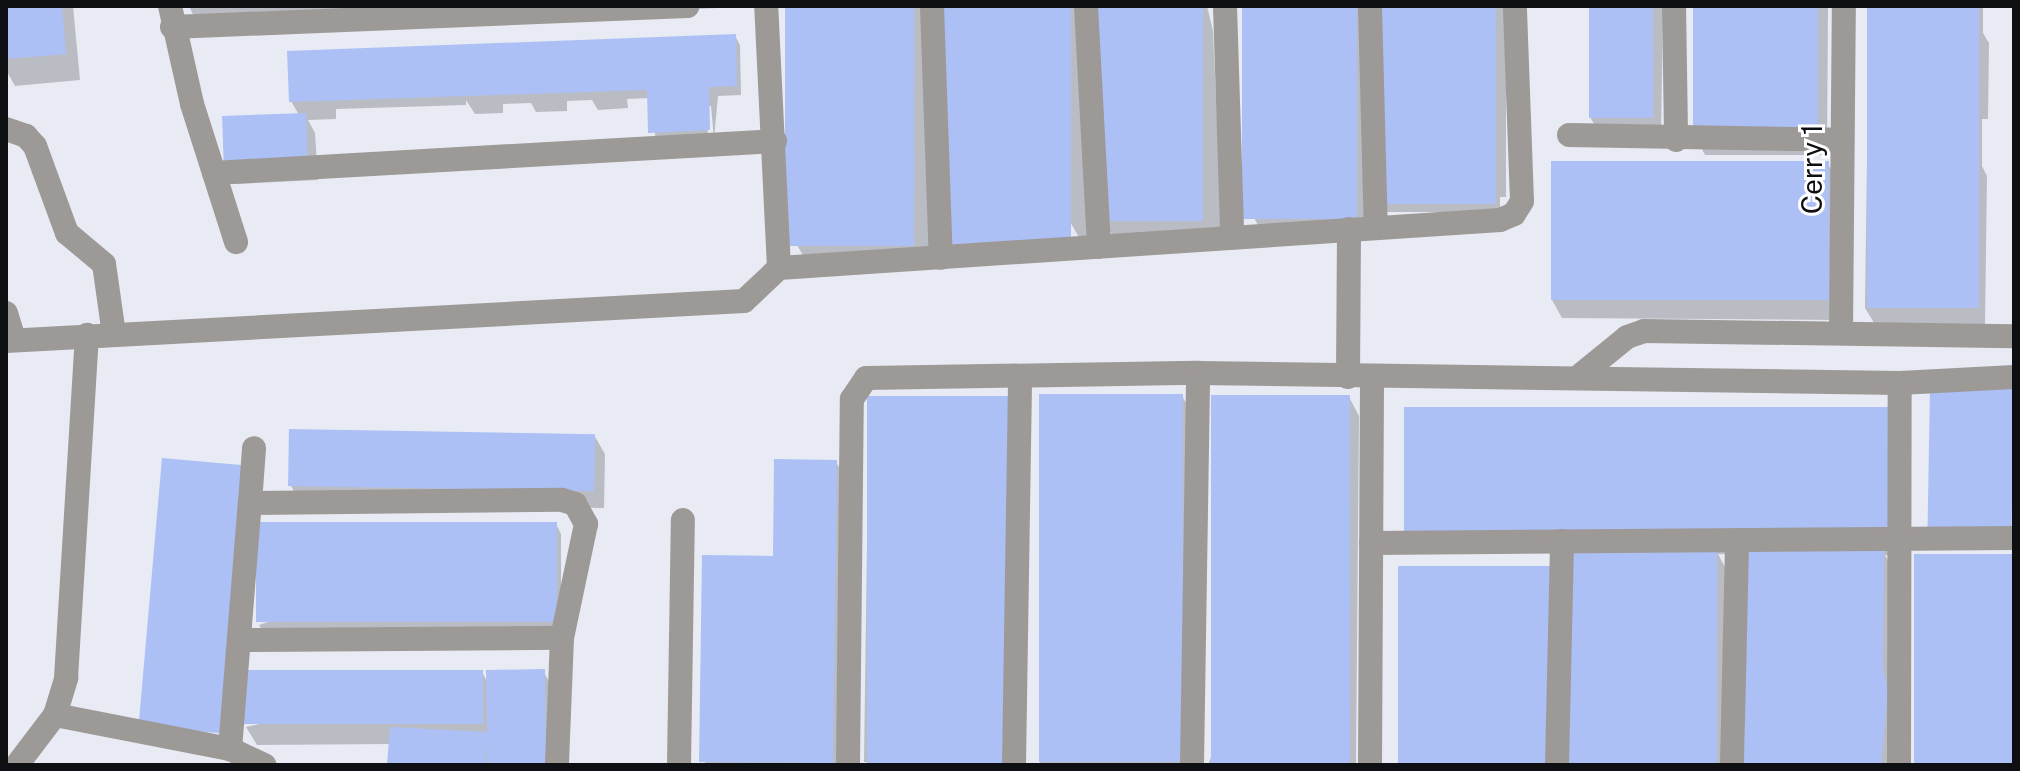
<!DOCTYPE html>
<style>
body{margin:0}
#map{position:relative;width:2020px;height:771px;overflow:hidden;background:#e8ebf4;font-family:"Public Sans",sans-serif}
div>[style]{position:absolute}
.shadow>*{inset:0;background:#0003}
.building>*{inset:0;background:#acc0f6;transform-origin:0 0}
.minor>*{height:24px;margin:-12px;padding:0 12px;transform-origin:12px;border-radius:12px;background:#9d9997}
span{translate:-50% -50%;white-space:nowrap;text-align:center;line-height:1.15;-webkit-text-stroke:6px #fff;paint-order:stroke}
.street-label{font-size:28px;color:#0e0f12}
.frame{position:absolute;inset:0;border:8px solid #0e0f12;pointer-events:none}
</style>
<div id="map">
<div class="shadow">
<div style="clip-path:polygon(6px 6px,73px 6px,80px 80px,15px 86px,6px 70px)"></div>
<div style="clip-path:polygon(189px 6px,719px 6px,719px 8px,199px 27px)"></div>
<div style="clip-path:polygon(787px 6px,922px 6px,934px 257px,808px 264px,797px 245px)"></div>
<div style="clip-path:polygon(945px 6px,1080px 6px,1091px 258px)"></div>
<div style="clip-path:polygon(1094px 6px,1207px 6px,1213px 31px,1222px 234px,1114px 239px,1104px 221px)"></div>
<div style="clip-path:polygon(1244px 6px,1365px 6px,1376px 231px,1264px 236px,1254px 218px)"></div>
<div style="clip-path:polygon(1383px 6px,1506px 6px,1506px 197px,1500px 197px,1500px 212px,1387px 212px)"></div>
<div style="clip-path:polygon(1591px 6px,1663px 6px,1661px 136px,1601px 136px,1590px 117px)"></div>
<div style="clip-path:polygon(1696px 6px,1828px 6px,1827px 155px,1705px 155px,1695px 136px)"></div>
<div style="clip-path:polygon(1869px 6px,1983px 6px,1983px 33px,1989px 43px,1988px 119px,1982px 119px,1982px 166px,1987px 176px,1985px 327px,1876px 326px,1865px 308px)"></div>
<div style="clip-path:polygon(735px 36px,740px 45px,741px 95px,718px 96px,714px 139px,711px 106px,707px 106px,708px 139px,656px 141px,650px 98px,627px 99px,628px 108px,598px 110px,592px 100px,567px 101px,567px 111px,536px 112px,531px 103px,503px 104px,503px 113px,475px 114px,466px 100px,466px 105px,336px 109px,336px 119px,308px 120px,315px 133px,318px 180px,236px 184px,226px 166px,299px 115px,291px 101px)"></div>
<div style="clip-path:polygon(1828px 164px,1839px 183px,1837px 320px,1562px 318px,1552px 300px)"></div>
<div style="clip-path:polygon(1182px 396px,1193px 415px,1188px 765px,1039px 765px)"></div>
<div style="clip-path:polygon(1349px 397px,1359px 416px,1356px 765px,1208px 765px)"></div>
<div style="clip-path:polygon(869px 398px,1015px 765px,864px 762px)"></div>
<div style="clip-path:polygon(1888px 413px,1898px 556px,1885px 555px,1893px 570px,1895px 765px,1746px 765px,1749px 555px,1718px 554px,1726px 569px,1724px 765px,1567px 765px,1569px 553px)"></div>
<div style="clip-path:polygon(594px 435px,605px 454px,604px 508px,301px 504px,291px 486px)"></div>
<div style="clip-path:polygon(836px 462px,847px 481px,843px 765px,704px 765px,775px 558px)"></div>
<div style="clip-path:polygon(556px 524px,561px 534px,561px 630px,270px 643px,259px 625px)"></div>
<div style="clip-path:polygon(543px 671px,554px 690px,555px 765px,389px 765px,391px 744px,257px 745px,246px 727px,482px 672px,488px 683px)"></div>
</div>
<div class="building">
<div style="clip-path:polygon(6px 6px,62px 6px,66px 54px,6px 59px)"></div>
<div style="left:785px;top:6px;width:129px;height:240px"></div>
<div style="left:944px;top:6px;width:127px;height:240px"></div>
<div style="left:1092px;top:6px;width:111px;height:215px"></div>
<div style="left:1242px;top:6px;width:115px;height:213px"></div>
<div style="left:1381px;top:6px;width:115px;height:198px"></div>
<div style="left:1589px;top:6px;width:64px;height:112px"></div>
<div style="left:1693px;top:6px;width:125px;height:131px"></div>
<div style="left:1867px;top:6px;width:112px;height:302px"></div>
<div style="clip-path:polygon(736px 34px,737px 86px,709px 87px,710px 130px,648px 133px,647px 90px,289px 102px,287px 51px)"></div>
<div style="left:306px;top:113px;width:49px;height:84px;rotate:88deg"></div>
<div style="left:1551px;top:161px;width:278px;height:139px"></div>
<div style="left:1930px;top:387px;width:84px;height:140px;rotate:1deg"></div>
<div style="left:1039px;top:394px;width:144px;height:368px"></div>
<div style="left:1211px;top:395px;width:139px;height:370px"></div>
<div style="left:867px;top:396px;width:142px;height:367px"></div>
<div style="left:1404px;top:407px;width:486px;height:127px"></div>
<div style="left:289px;top:429px;width:306px;height:57px;rotate:1deg"></div>
<div style="left:162px;top:458px;width:85px;height:269px;rotate:5deg"></div>
<div style="clip-path:polygon(774px 459px,837px 460px,833px 763px,699px 762px,702px 555px,773px 556px)"></div>
<div style="left:557px;top:522px;width:100px;height:301px;rotate:90deg"></div>
<div style="left:1568px;top:547px;width:149px;height:218px"></div>
<div style="clip-path:polygon(1747px 548px,1884px 549px,1883px 668px,1888px 691px,1881px 765px,1744px 765px)"></div>
<div style="left:1914px;top:554px;width:100px;height:211px"></div>
<div style="left:1398px;top:566px;width:152px;height:199px"></div>
<div style="clip-path:polygon(545px 669px,546px 765px,487px 765px,486px 743px,485px 765px,387px 765px,390px 727px,487px 732px,486px 670px)"></div>
<div style="left:483px;top:670px;width:54px;height:239px;rotate:90deg"></div>
</div>
<div class="minor">
<div style="left:170px;top:6px;width:100px;rotate:77.3deg"></div>
<div style="left:192px;top:104px;width:145px;rotate:72.3deg"></div>
<div style="left:932px;top:6px;width:252px;rotate:88deg"></div>
<div style="left:1086px;top:6px;width:241px;rotate:86.9deg"></div>
<div style="left:1225px;top:6px;width:229px;rotate:88.2deg"></div>
<div style="left:1370px;top:6px;width:222px;rotate:88.5deg"></div>
<div style="left:1674px;top:6px;width:134px;rotate:89.1deg"></div>
<div style="left:172px;top:27px;width:516px;rotate:-2.33deg"></div>
<div style="left:6px;top:129px;width:21px;rotate:19deg"></div>
<div style="left:26px;top:136px;width:13px;rotate:48deg"></div>
<div style="left:35px;top:146px;width:93px;rotate:69.8deg"></div>
<div style="left:67px;top:233px;width:48px;rotate:40deg"></div>
<div style="left:104px;top:264px;width:71px;rotate:81.9deg"></div>
<div style="left:1569px;top:135px;width:273px;rotate:1deg"></div>
<div style="left:214px;top:173px;width:562px;rotate:-3.26deg"></div>
<div style="left:779px;top:268px;width:723px;rotate:-3.81deg"></div>
<div style="left:1500px;top:220px;width:15px;rotate:-23deg"></div>
<div style="left:1514px;top:214px;width:15px;rotate:-58deg"></div>
<div style="left:1522px;top:201px;width:195px;rotate:-92.1deg"></div>
<div style="left:6px;top:313px;width:28px;rotate:73deg"></div>
<div style="left:1841px;top:333px;width:327px;rotate:-89.5deg"></div>
<div style="left:6px;top:341px;width:739px;rotate:-3.1deg"></div>
<div style="left:744px;top:301px;width:48px;rotate:-43.3deg"></div>
<div style="left:779px;top:268px;width:262px;rotate:-92.8deg"></div>
<div style="left:1348px;top:377px;width:148px;rotate:-89.6deg"></div>
<div style="left:1578px;top:377px;width:63px;rotate:-39.2deg"></div>
<div style="left:1627px;top:337px;width:18px;rotate:-19deg"></div>
<div style="left:1644px;top:331px;width:370px;rotate:0.8deg"></div>
<div style="left:250px;top:503px;width:55px;rotate:-85.8deg"></div>
<div style="left:1371px;top:543px;width:643px;rotate:-0.45deg"></div>
<div style="left:242px;top:640px;width:320px;rotate:-0.4deg"></div>
<div style="left:55px;top:715px;width:178px;rotate:11deg"></div>
<div style="left:230px;top:749px;width:38px;rotate:25deg"></div>
<div style="left:230px;top:749px;width:247px;rotate:-85.4deg"></div>
<div style="left:250px;top:503px;width:312px;rotate:-0.6deg"></div>
<div style="left:562px;top:500px;width:14px;rotate:17deg"></div>
<div style="left:575px;top:504px;width:23px;rotate:61deg"></div>
<div style="left:586px;top:524px;width:116px;rotate:101.9deg"></div>
<div style="left:562px;top:638px;width:127px;rotate:92.3deg"></div>
<div style="left:17px;top:765px;width:63px;rotate:-52.8deg"></div>
<div style="left:55px;top:715px;width:39px;rotate:-73deg"></div>
<div style="left:66px;top:678px;width:344px;rotate:-86.5deg"></div>
<div style="left:679px;top:765px;width:245px;rotate:-89.1deg"></div>
<div style="left:848px;top:765px;width:366px;rotate:-89.4deg"></div>
<div style="left:852px;top:399px;width:25px;rotate:-56deg"></div>
<div style="left:866px;top:378px;width:332px;rotate:-0.9deg"></div>
<div style="left:1198px;top:373px;width:702px;rotate:0.82deg"></div>
<div style="left:1900px;top:383px;width:114px;rotate:-3deg"></div>
<div style="left:1014px;top:765px;width:387px;rotate:-89.1deg"></div>
<div style="left:1192px;top:765px;width:392px;rotate:-89.1deg"></div>
<div style="left:1370px;top:765px;width:386px;rotate:-89.7deg"></div>
<div style="left:1557px;top:765px;width:224px;rotate:-88.7deg"></div>
<div style="left:1732px;top:765px;width:225px;rotate:-88.7deg"></div>
<div style="left:1899px;top:765px;width:382px;rotate:-89.9deg"></div>
</div>
<div class="street-label">
<span style="left:1812px;top:169px;rotate:-90deg">Cerry 1</span>
</div>
<div class="frame"></div>
</div>
